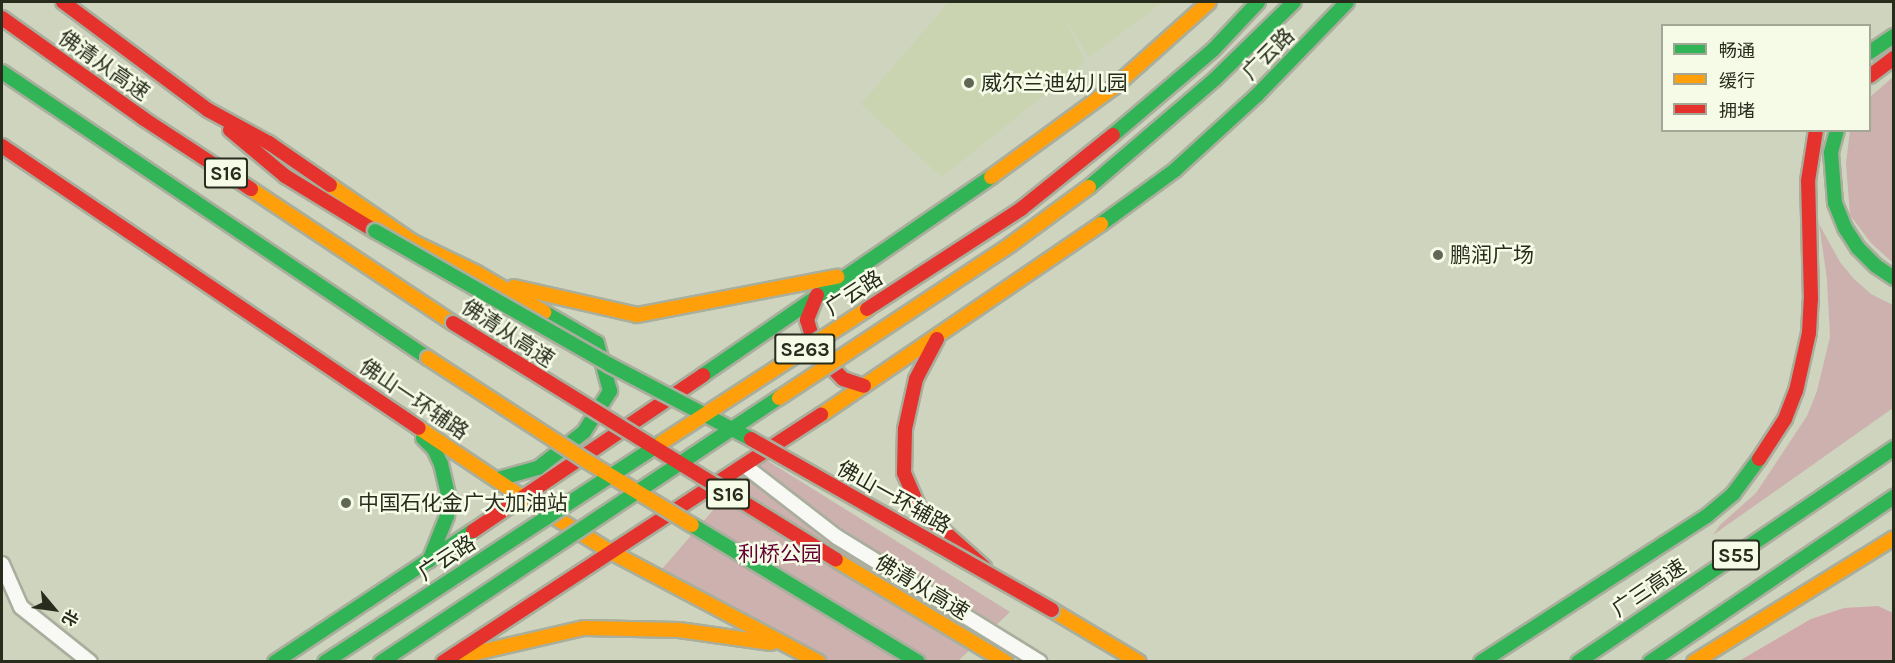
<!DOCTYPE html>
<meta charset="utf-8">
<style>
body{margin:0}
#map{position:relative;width:1895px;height:663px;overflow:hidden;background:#ced4be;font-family:Karla,"Noto Sans SC",sans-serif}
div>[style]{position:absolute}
.built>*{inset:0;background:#cad4b0}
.green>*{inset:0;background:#ccb1af}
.forest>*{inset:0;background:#d2a9ab}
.roads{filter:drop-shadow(2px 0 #a9ae9d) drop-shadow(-2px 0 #a9ae9d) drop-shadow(0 2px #a9ae9d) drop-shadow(0 -2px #a9ae9d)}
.street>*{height:14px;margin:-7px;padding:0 7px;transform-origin:7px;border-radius:7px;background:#f8f9f5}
.fast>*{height:14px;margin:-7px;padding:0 7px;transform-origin:7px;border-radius:7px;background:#30b455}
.slow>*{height:14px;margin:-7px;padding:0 7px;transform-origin:7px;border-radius:7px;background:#ff9f0a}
.jam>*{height:14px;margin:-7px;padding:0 7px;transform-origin:7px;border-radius:7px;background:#e5322d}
.bridges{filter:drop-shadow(2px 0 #a9ae9d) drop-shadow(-2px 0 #a9ae9d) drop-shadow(0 2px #a9ae9d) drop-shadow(0 -2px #a9ae9d)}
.fast-bridge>*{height:14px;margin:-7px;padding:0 7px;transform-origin:7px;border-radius:7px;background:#30b455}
.slow-bridge>*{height:14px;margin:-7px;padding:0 7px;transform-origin:7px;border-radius:7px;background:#ff9f0a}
.jam-bridge>*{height:14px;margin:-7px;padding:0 7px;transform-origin:7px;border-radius:7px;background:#e5322d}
.dots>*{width:16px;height:16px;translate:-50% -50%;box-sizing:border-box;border:3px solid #f5fbe7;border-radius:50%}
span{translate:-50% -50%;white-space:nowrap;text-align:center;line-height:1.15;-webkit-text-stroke:5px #f5fbe7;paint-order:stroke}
.shield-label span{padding:2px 4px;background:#f5fbe7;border:2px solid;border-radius:4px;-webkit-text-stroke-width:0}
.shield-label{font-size:20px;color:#272c1c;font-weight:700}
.street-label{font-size:21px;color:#272c1c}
.poi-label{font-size:21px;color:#272c1c}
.left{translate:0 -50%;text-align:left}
.park-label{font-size:21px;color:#640030}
.frame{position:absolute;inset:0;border:3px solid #272c1c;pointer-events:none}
.legend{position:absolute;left:1661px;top:24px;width:210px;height:108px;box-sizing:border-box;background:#f5fbe7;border:2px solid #a3a896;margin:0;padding:8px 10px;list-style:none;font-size:18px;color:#272c1c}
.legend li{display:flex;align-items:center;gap:12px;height:30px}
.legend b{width:30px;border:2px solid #a3a896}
.north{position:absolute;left:24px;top:579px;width:60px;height:60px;-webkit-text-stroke:4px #f5fbe7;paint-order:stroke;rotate:119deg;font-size:16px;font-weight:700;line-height:24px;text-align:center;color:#272c1c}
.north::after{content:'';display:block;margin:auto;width:21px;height:27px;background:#272c1c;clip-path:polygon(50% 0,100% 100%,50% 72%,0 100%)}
</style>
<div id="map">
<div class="built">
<div style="clip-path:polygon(949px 2px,1056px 2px,1058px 6px,1060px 2px,1163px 2px,1089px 57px,1063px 15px,1085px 62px,942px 177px,861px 104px)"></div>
</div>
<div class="green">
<div style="clip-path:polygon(1893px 77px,1893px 263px,1871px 243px,1850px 215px,1846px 163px,1850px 131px,1870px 130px,1870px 97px)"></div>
<div style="clip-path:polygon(1819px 224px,1840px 262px,1854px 279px,1871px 294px,1893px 305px,1893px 408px,1713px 535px,1720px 525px,1756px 493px,1807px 416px,1817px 391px,1830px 337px,1827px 279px)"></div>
<div style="clip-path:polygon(760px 456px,1010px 612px,958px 661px,815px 661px,662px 569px)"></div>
</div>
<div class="forest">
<div style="clip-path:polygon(1878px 606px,1893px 613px,1893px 661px,1739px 661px,1811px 619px,1844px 608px)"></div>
</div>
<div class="roads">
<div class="street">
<div style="left:745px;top:466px;width:116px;rotate:37.7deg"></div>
<div style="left:837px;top:537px;width:238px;rotate:31.7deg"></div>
<div style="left:2px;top:564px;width:47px;rotate:66.2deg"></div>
<div style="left:21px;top:607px;width:88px;rotate:38.6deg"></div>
</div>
<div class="fast">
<div style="left:1870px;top:52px;width:29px;rotate:-34deg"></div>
<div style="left:2px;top:72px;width:513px;rotate:33.88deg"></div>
<div style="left:1837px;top:130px;width:24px;rotate:105deg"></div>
<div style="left:1831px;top:153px;width:50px;rotate:85.4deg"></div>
<div style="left:1835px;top:203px;width:27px;rotate:68deg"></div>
<div style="left:1845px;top:228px;width:24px;rotate:57deg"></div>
<div style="left:1858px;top:248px;width:25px;rotate:45deg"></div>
<div style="left:1876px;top:266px;width:22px;rotate:34deg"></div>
<div style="left:1101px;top:224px;width:92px;rotate:-36.1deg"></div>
<div style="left:1175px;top:170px;width:111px;rotate:-42.4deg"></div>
<div style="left:1257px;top:95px;width:129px;rotate:-45.9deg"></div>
<div style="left:703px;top:375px;width:349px;rotate:-34.5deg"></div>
<div style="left:423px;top:438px;width:16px;rotate:45deg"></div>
<div style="left:434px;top:449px;width:17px;rotate:65deg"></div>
<div style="left:441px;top:464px;width:35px;rotate:77deg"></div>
<div style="left:449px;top:498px;width:18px;rotate:96deg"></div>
<div style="left:447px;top:516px;width:48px;rotate:111.8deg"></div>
<div style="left:498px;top:479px;width:41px;rotate:-15.4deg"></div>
<div style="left:538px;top:468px;width:58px;rotate:-38deg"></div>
<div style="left:584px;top:432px;width:49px;rotate:-57.6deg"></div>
<div style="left:610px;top:391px;width:50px;rotate:-105.2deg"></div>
<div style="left:597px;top:343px;width:61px;rotate:-149.7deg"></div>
<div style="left:275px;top:662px;width:237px;rotate:-33.5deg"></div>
<div style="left:1481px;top:662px;width:270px;rotate:-32.9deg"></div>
<div style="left:1708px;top:515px;width:33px;rotate:-40deg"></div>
<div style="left:1733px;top:494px;width:44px;rotate:-53.4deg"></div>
<div style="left:1578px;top:662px;width:382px;rotate:-34.1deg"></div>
<div style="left:1650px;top:662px;width:295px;rotate:-34.1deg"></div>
</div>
<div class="slow">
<div style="left:991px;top:177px;width:152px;rotate:-36.2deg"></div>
<div style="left:1114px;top:87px;width:127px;rotate:-41.8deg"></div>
<div style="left:330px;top:185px;width:101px;rotate:34.5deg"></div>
<div style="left:413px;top:242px;width:71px;rotate:25.8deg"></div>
<div style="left:477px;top:273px;width:78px;rotate:30.2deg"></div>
<div style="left:251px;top:189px;width:242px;rotate:33.6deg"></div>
<div style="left:514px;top:287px;width:126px;rotate:12.8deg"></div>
<div style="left:637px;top:315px;width:204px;rotate:-10.8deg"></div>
<div style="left:821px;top:415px;width:339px;rotate:-34.3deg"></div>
<div style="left:419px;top:428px;width:124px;rotate:33.8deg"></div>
<div style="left:522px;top:497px;width:105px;rotate:31.7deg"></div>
<div style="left:611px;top:552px;width:235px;rotate:27.9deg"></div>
<div style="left:1052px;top:610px;width:101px;rotate:30.9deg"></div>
<div style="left:458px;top:657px;width:129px;rotate:-13deg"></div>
<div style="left:584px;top:628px;width:95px;rotate:1.2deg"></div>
<div style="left:679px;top:630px;width:93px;rotate:8deg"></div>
<div style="left:1694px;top:662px;width:235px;rotate:-31.8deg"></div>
</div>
<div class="jam">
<div style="left:63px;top:2px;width:181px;rotate:36.7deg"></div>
<div style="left:208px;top:110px;width:69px;rotate:28.4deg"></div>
<div style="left:269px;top:143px;width:74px;rotate:34.5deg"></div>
<div style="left:2px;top:18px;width:174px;rotate:35.4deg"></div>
<div style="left:144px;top:119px;width:128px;rotate:33.2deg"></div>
<div style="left:1870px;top:76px;width:30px;rotate:-37deg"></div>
<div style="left:230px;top:130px;width:72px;rotate:39.9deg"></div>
<div style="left:285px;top:176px;width:105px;rotate:31.4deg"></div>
<div style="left:2px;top:146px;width:503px;rotate:34.07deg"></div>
<div style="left:817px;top:295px;width:27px;rotate:112deg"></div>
<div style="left:807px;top:320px;width:34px;rotate:73deg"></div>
<div style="left:817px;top:352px;width:37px;rotate:46deg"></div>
<div style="left:843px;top:379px;width:22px;rotate:18deg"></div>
<div style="left:937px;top:339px;width:45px;rotate:117.7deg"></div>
<div style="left:916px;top:379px;width:51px;rotate:102.4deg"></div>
<div style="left:905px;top:429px;width:44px;rotate:91.3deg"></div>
<div style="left:904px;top:473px;width:40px;rotate:66.6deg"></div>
<div style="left:920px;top:510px;width:86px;rotate:41.7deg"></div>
<div style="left:1759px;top:459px;width:48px;rotate:-57deg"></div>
<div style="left:1785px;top:419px;width:30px;rotate:-69deg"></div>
<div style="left:1796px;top:391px;width:59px;rotate:-77.4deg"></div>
<div style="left:1809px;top:333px;width:33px;rotate:-87deg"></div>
<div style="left:1811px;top:300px;width:119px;rotate:-91.4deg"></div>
<div style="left:1808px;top:181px;width:52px;rotate:-81.1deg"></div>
<div style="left:473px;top:531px;width:278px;rotate:-34.1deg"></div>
<div style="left:443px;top:662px;width:452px;rotate:-33.2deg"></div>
</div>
</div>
<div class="bridges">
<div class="fast-bridge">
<div style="left:1113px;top:135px;width:131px;rotate:-40.4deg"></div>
<div style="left:1213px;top:50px;width:66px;rotate:-46.8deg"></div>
<div style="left:1089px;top:187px;width:166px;rotate:-40.6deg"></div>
<div style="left:1215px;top:79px;width:110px;rotate:-44.3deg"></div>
<div style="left:375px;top:231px;width:271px;rotate:29.7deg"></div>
<div style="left:610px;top:365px;width:159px;rotate:27.7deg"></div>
<div style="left:692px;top:525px;width:264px;rotate:31.2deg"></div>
<div style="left:325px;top:662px;width:401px;rotate:-33.1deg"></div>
<div style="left:381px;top:662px;width:478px;rotate:-33.6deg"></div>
</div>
<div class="slow-bridge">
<div style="left:428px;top:358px;width:187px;rotate:33deg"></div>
<div style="left:585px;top:460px;width:125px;rotate:31.3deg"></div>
<div style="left:779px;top:398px;width:277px;rotate:-33.5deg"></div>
<div style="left:1010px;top:245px;width:98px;rotate:-36.3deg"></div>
<div style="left:661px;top:443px;width:246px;rotate:-33deg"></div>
<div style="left:836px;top:560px;width:198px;rotate:31deg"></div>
</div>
<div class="jam-bridge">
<div style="left:867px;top:309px;width:184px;rotate:-33deg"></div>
<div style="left:1021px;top:209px;width:118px;rotate:-38.8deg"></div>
<div style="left:453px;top:323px;width:450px;rotate:31.7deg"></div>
<div style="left:751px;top:439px;width:346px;rotate:29.6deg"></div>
</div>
</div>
<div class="dots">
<div style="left:969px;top:83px;background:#616755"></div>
<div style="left:1438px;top:255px;background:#616755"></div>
<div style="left:346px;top:503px;background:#616755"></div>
</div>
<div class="shield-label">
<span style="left:226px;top:173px">S16</span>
<span style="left:805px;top:349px">S263</span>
<span style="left:728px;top:494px">S16</span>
<span style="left:1736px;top:555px">S55</span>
</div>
<div class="street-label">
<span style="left:1268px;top:54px;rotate:-45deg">广云路</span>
<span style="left:104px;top:65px;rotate:35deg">佛清从高速</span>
<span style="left:854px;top:293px;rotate:-33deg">广云路</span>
<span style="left:508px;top:333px;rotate:33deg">佛清从高速</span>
<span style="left:414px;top:399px;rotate:34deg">佛山一环辅路</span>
<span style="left:894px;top:497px;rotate:29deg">佛山一环辅路</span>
<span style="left:447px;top:558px;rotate:-33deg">广云路</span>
<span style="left:922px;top:587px;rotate:31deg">佛清从高速</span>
<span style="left:1649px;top:588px;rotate:-34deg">广三高速</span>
</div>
<div class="poi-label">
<span class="left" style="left:981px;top:83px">威尔兰迪幼儿园</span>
<span class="left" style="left:1450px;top:255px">鹏润广场</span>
<span class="left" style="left:358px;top:503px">中国石化金广大加油站</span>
</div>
<div class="park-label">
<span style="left:780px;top:554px">利桥公园</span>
</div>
<div class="frame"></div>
<ul class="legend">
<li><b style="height:8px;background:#30b455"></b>畅通</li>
<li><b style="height:8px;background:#ff9f0a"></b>缓行</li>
<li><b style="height:8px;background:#e5322d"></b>拥堵</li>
</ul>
<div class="north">北</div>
</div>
